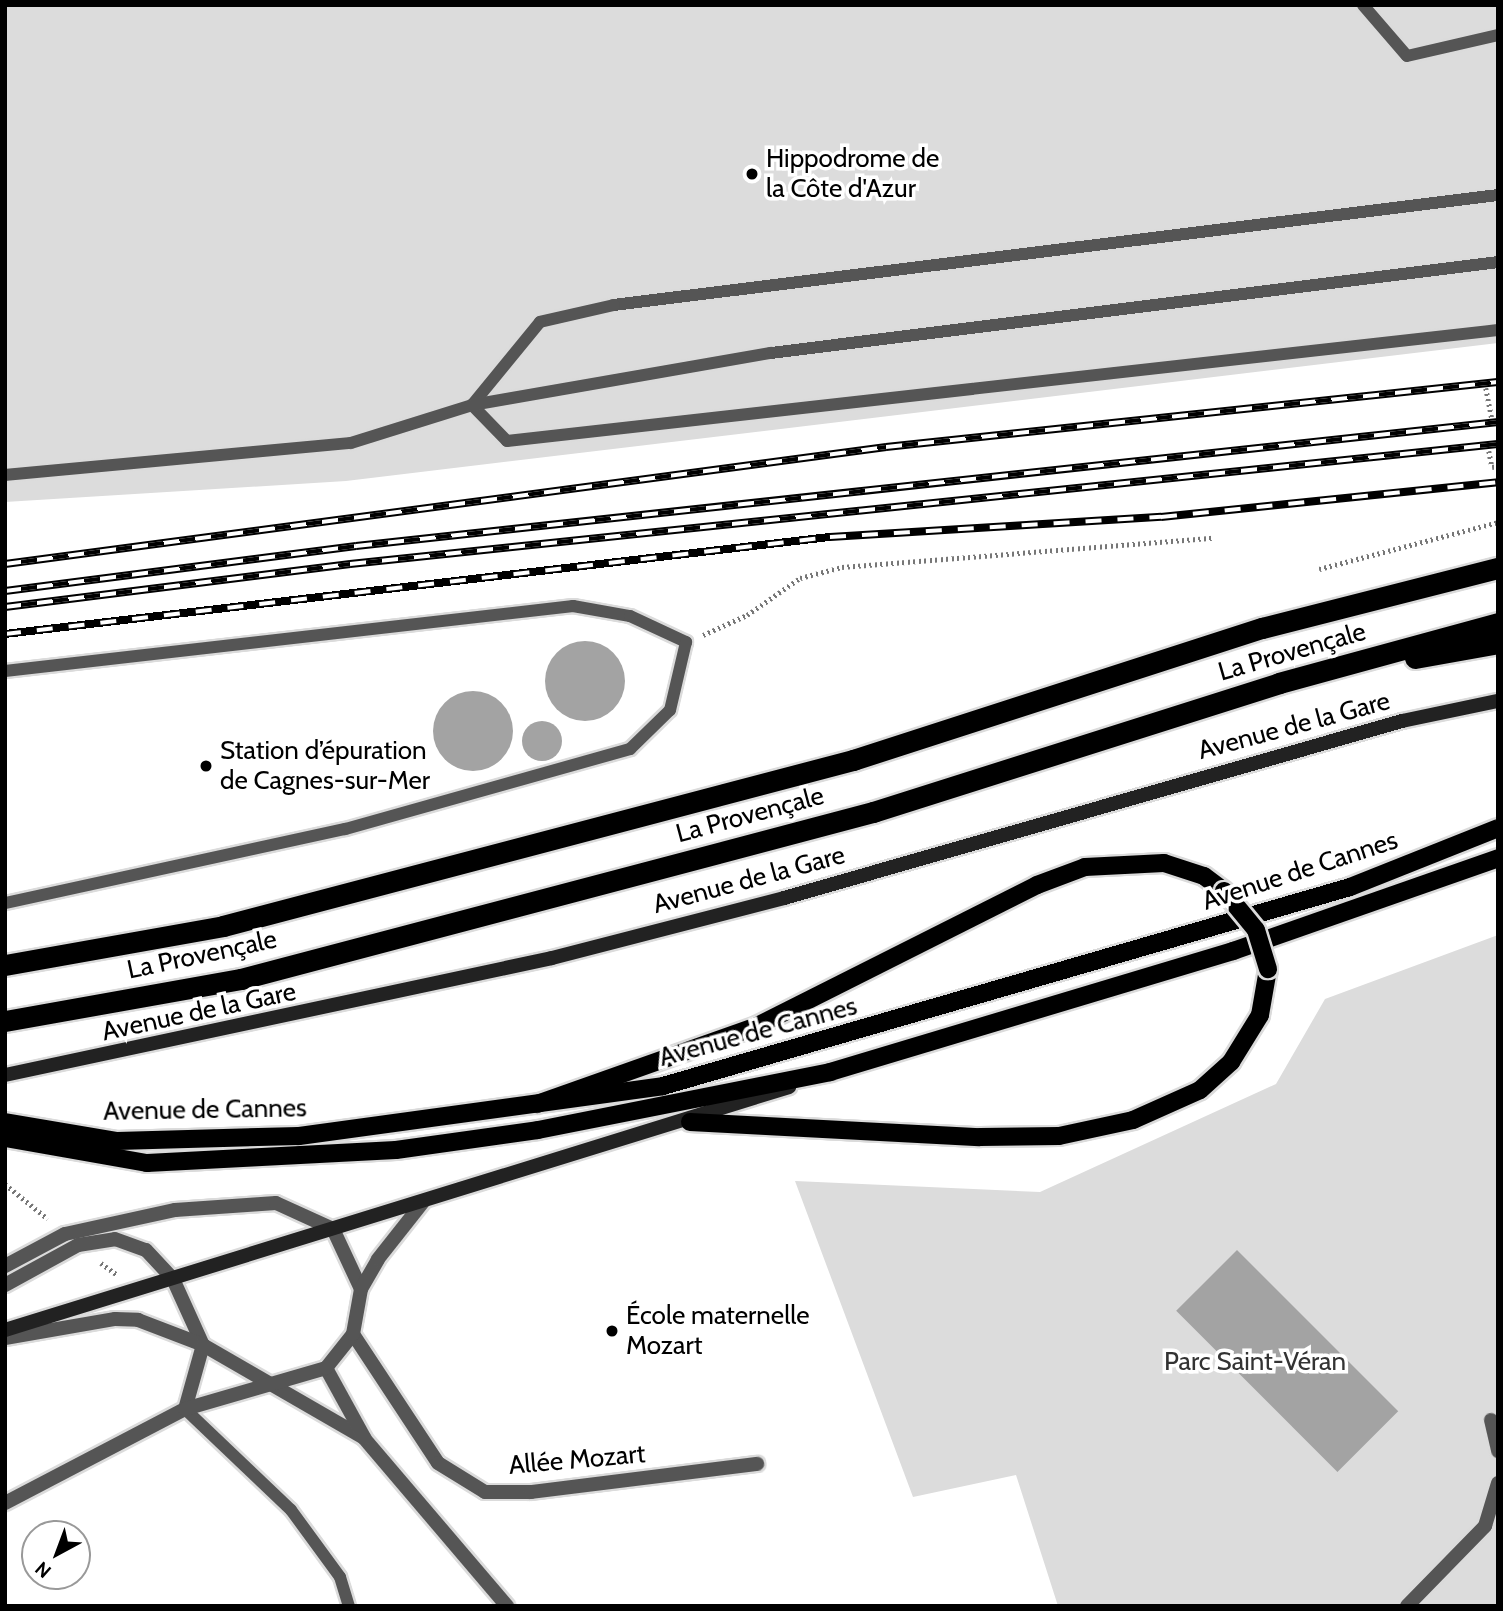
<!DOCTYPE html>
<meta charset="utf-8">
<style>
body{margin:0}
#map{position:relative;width:1503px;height:1611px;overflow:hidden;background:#fff;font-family:Cabin,sans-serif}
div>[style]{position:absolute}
.green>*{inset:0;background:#dcdcdc}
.water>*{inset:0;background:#a3a3a3;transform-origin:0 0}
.round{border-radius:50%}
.path>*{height:4.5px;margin-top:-2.25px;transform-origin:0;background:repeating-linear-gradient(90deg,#777 0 2px,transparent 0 5.5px)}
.roads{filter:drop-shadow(2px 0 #dbdbdb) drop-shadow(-2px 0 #dbdbdb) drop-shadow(0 2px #dbdbdb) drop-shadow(0 -2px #dbdbdb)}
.lane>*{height:12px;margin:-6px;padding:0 6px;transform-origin:6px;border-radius:6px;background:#555}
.street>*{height:14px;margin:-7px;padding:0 7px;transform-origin:7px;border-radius:7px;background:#555}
.secondary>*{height:14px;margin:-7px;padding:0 7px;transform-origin:7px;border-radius:7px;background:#222}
.primary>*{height:18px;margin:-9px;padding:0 9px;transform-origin:9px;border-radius:9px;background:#000}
.highway>*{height:21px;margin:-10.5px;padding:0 10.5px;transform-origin:10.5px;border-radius:10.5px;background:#000}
.rail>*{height:8px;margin-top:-4px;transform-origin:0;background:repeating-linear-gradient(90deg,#fff 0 16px,#000 0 32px);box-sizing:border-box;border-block:2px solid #000}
.bridges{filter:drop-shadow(2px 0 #dbdbdb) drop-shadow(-2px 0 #dbdbdb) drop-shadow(0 2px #dbdbdb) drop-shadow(0 -2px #dbdbdb)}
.primary-bridge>*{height:18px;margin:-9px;padding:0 9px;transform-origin:9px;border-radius:9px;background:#000}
.dots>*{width:19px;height:19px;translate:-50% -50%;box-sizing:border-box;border:4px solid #fff;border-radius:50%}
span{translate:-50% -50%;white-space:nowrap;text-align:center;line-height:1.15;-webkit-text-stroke:7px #fff;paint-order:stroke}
.poi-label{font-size:26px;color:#000}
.left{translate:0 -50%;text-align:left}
.street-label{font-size:26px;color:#000}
.park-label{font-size:26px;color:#333}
.frame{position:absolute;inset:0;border:7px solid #000;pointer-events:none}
.north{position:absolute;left:21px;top:1520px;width:70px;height:70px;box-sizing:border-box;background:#fff;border:2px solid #999;border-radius:50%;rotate:221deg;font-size:19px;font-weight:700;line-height:28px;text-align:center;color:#000}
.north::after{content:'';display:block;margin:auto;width:24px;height:32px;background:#000;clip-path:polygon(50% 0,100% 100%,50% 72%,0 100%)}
</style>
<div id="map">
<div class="green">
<div style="clip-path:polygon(5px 5px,1498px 5px,1498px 343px,346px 481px,5px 502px)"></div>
<div style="clip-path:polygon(1498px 935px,1498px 1606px,1058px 1606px,1016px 1475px,913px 1497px,795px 1181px,1040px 1192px,1276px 1084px,1325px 999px)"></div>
</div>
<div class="water">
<div class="round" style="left:545px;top:641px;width:80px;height:80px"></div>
<div class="round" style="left:433px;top:691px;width:80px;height:80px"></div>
<div class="round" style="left:522px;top:721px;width:40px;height:40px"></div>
<div style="left:1237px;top:1250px;width:228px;height:86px;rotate:45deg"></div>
</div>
<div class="path">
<div style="left:1486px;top:388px;width:31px;rotate:79deg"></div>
<div style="left:1489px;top:451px;width:16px;rotate:79deg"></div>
<div style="left:1492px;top:467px;width:6px;rotate:-9deg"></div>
<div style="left:1319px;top:569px;width:185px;rotate:-14.7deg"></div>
<div style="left:703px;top:635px;width:48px;rotate:-24.4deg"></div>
<div style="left:747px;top:615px;width:65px;rotate:-34.9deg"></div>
<div style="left:800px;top:578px;width:43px;rotate:-14.7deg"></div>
<div style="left:842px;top:567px;width:372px;rotate:-4.5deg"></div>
<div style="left:5px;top:1184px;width:55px;rotate:39.1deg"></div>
<div style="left:101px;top:1263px;width:19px;rotate:36deg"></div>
</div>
<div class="roads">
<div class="lane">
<div style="left:1363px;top:5px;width:67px;rotate:49.2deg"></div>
<div style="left:1407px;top:56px;width:93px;rotate:-13deg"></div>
<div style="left:1498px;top:195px;width:891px;rotate:172.91deg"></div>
<div style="left:614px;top:305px;width:76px;rotate:167.1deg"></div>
<div style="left:540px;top:322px;width:107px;rotate:129.3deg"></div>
<div style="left:472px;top:405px;width:50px;rotate:45.8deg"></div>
<div style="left:507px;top:441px;width:997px;rotate:-6.39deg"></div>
<div style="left:5px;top:475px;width:347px;rotate:-5.3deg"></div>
<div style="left:351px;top:443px;width:127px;rotate:-17.4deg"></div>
<div style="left:472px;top:405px;width:303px;rotate:-9.9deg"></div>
<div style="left:771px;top:353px;width:733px;rotate:-7.13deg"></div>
<div style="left:5px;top:671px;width:572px;rotate:-6.53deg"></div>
<div style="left:573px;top:606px;width:58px;rotate:10deg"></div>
<div style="left:630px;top:616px;width:62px;rotate:24.9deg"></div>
<div style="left:686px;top:642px;width:70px;rotate:103.2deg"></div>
<div style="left:670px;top:710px;width:56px;rotate:135.7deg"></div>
<div style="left:630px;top:749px;width:296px;rotate:164.3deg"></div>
<div style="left:345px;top:829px;width:348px;rotate:167.7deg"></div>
<div style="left:185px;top:1409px;width:146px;rotate:43.6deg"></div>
<div style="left:291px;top:1510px;width:83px;rotate:53.8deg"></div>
<div style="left:340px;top:1577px;width:30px;rotate:73deg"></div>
</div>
<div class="street">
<div style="left:5px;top:1266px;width:68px;rotate:-28.1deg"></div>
<div style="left:65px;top:1234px;width:113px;rotate:-12.3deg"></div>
<div style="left:175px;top:1210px;width:101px;rotate:-4deg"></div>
<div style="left:276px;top:1203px;width:63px;rotate:24.5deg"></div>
<div style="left:333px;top:1229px;width:66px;rotate:65deg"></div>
<div style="left:5px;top:1285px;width:83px;rotate:-28.7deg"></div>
<div style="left:78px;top:1245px;width:37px;rotate:-9deg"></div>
<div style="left:115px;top:1239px;width:33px;rotate:20deg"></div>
<div style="left:146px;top:1250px;width:40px;rotate:47deg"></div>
<div style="left:173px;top:1279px;width:72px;rotate:65.6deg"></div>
<div style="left:203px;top:1345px;width:66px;rotate:105.7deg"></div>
<div style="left:353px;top:1334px;width:154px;rotate:56.6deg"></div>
<div style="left:438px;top:1463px;width:55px;rotate:31.7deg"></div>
<div style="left:485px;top:1492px;width:46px"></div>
<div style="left:531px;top:1492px;width:228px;rotate:-7.1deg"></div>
<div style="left:5px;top:1338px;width:112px;rotate:-9.8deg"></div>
<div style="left:115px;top:1319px;width:23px;rotate:2deg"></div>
<div style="left:138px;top:1320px;width:70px;rotate:21deg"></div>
<div style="left:203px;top:1345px;width:186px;rotate:30deg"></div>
<div style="left:364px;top:1438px;width:221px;rotate:49.6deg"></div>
<div style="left:326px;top:1368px;width:79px;rotate:61.2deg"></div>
<div style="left:1491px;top:1420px;width:32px;rotate:77deg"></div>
<div style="left:5px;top:1503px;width:203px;rotate:-27.6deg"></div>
<div style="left:185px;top:1409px;width:147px;rotate:-16.2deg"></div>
<div style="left:326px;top:1368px;width:43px;rotate:-51.5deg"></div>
<div style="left:353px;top:1334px;width:46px;rotate:-79.9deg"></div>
<div style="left:361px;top:1289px;width:34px;rotate:-60deg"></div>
<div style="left:378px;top:1259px;width:73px;rotate:-51.7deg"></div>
<div style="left:1407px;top:1606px;width:112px;rotate:-45.7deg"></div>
<div style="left:1485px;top:1526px;width:45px;rotate:-73.2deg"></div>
</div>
<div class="secondary">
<div style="left:5px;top:1075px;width:559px;rotate:-12.07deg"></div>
<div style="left:552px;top:958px;width:240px;rotate:-14.5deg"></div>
<div style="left:784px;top:898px;width:643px;rotate:-15.98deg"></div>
<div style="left:1402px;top:721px;width:98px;rotate:-11.8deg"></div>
<div style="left:5px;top:1330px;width:821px;rotate:-17.22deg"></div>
</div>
<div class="primary">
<div style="left:537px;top:1104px;width:233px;rotate:-19.5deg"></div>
<div style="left:757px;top:1026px;width:313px;rotate:-26.7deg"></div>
<div style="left:1037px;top:885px;width:51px;rotate:-20.6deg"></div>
<div style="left:1085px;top:867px;width:79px;rotate:-2.9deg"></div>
<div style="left:1164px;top:863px;width:42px;rotate:18deg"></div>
<div style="left:1204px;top:876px;width:25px;rotate:37deg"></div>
<div style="left:5px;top:1122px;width:114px;rotate:9.6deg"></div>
<div style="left:117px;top:1141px;width:182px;rotate:-1.6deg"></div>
<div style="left:299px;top:1136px;width:367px;rotate:-7.8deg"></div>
<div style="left:663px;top:1086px;width:715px;rotate:-16.15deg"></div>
<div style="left:1350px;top:887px;width:159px;rotate:-21.7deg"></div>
<div style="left:690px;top:1122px;width:290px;rotate:3deg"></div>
<div style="left:980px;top:1137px;width:79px;rotate:-0.7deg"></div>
<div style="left:1059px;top:1136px;width:76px;rotate:-12.2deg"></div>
<div style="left:1133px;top:1120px;width:73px;rotate:-24.1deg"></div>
<div style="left:1200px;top:1090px;width:42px;rotate:-42.1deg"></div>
<div style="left:1231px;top:1062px;width:55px;rotate:-58.3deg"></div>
<div style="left:1260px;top:1015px;width:47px;rotate:-80.1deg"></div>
<div style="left:5px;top:1138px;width:144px;rotate:10deg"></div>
<div style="left:147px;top:1163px;width:249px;rotate:-3deg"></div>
<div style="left:396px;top:1150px;width:143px;rotate:-8deg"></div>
<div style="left:538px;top:1130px;width:298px;rotate:-11.2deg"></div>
<div style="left:830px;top:1072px;width:421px;rotate:-16.7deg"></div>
<div style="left:1233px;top:951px;width:281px;rotate:-19.3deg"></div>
</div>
<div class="highway">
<div style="left:1415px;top:658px;width:84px;rotate:-10.2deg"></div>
<div style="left:5px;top:965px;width:221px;rotate:-10.1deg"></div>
<div style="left:223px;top:926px;width:652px;rotate:-14.76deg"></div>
<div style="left:853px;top:760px;width:430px;rotate:-17.9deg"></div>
<div style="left:1262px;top:628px;width:244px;rotate:-14.3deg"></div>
<div style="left:5px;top:1021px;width:240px;rotate:-10.1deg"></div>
<div style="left:241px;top:979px;width:654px;rotate:-14.8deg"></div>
<div style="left:873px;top:812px;width:426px;rotate:-17.6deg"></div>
<div style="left:1279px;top:683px;width:227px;rotate:-15.3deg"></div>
</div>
</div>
<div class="rail">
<div style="left:5px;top:564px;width:889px;rotate:-7.56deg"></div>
<div style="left:886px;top:447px;width:615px;rotate:-6.06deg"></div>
<div style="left:5px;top:591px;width:354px;rotate:-7.3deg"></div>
<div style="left:356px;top:546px;width:1149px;rotate:-6.2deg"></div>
<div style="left:5px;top:607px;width:348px;rotate:-7.1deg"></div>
<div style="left:350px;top:564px;width:1154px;rotate:-5.97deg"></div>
<div style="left:5px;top:634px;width:831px;rotate:-6.71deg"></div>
<div style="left:830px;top:537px;width:332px;rotate:-3.5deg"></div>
<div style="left:1161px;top:517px;width:339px;rotate:-5.9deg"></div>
</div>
<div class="bridges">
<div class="primary-bridge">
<div style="left:1224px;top:891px;width:50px;rotate:50.6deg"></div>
<div style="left:1256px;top:930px;width:41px;rotate:72.9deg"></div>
</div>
</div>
<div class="dots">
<div style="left:752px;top:174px;background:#000"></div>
<div style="left:206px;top:766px;background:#000"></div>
<div style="left:612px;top:1331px;background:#000"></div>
</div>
<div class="poi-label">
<span class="left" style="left:766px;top:174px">Hippodrome de<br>la Côte d'Azur</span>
<span class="left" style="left:220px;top:766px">Station d’épuration<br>de Cagnes-sur-Mer</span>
<span class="left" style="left:626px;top:1331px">École maternelle<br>Mozart</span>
</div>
<div class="street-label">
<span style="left:1292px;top:652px;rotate:-16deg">La Provençale</span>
<span style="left:1294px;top:726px;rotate:-15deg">Avenue de la Gare</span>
<span style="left:750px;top:815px;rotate:-15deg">La Provençale</span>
<span style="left:1300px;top:871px;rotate:-18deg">Avenue de Cannes</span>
<span style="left:749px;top:880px;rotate:-15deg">Avenue de la Gare</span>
<span style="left:202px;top:955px;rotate:-12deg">La Provençale</span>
<span style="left:199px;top:1012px;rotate:-12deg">Avenue de la Gare</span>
<span style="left:758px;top:1032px;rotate:-15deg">Avenue de Cannes</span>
<span style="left:205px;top:1110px;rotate:-1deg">Avenue de Cannes</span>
<span style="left:577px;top:1460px;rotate:-5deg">Allée Mozart</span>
</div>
<div class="park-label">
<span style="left:1255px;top:1362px">Parc Saint-Véran</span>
</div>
<div class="frame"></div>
<div class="north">N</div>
</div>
